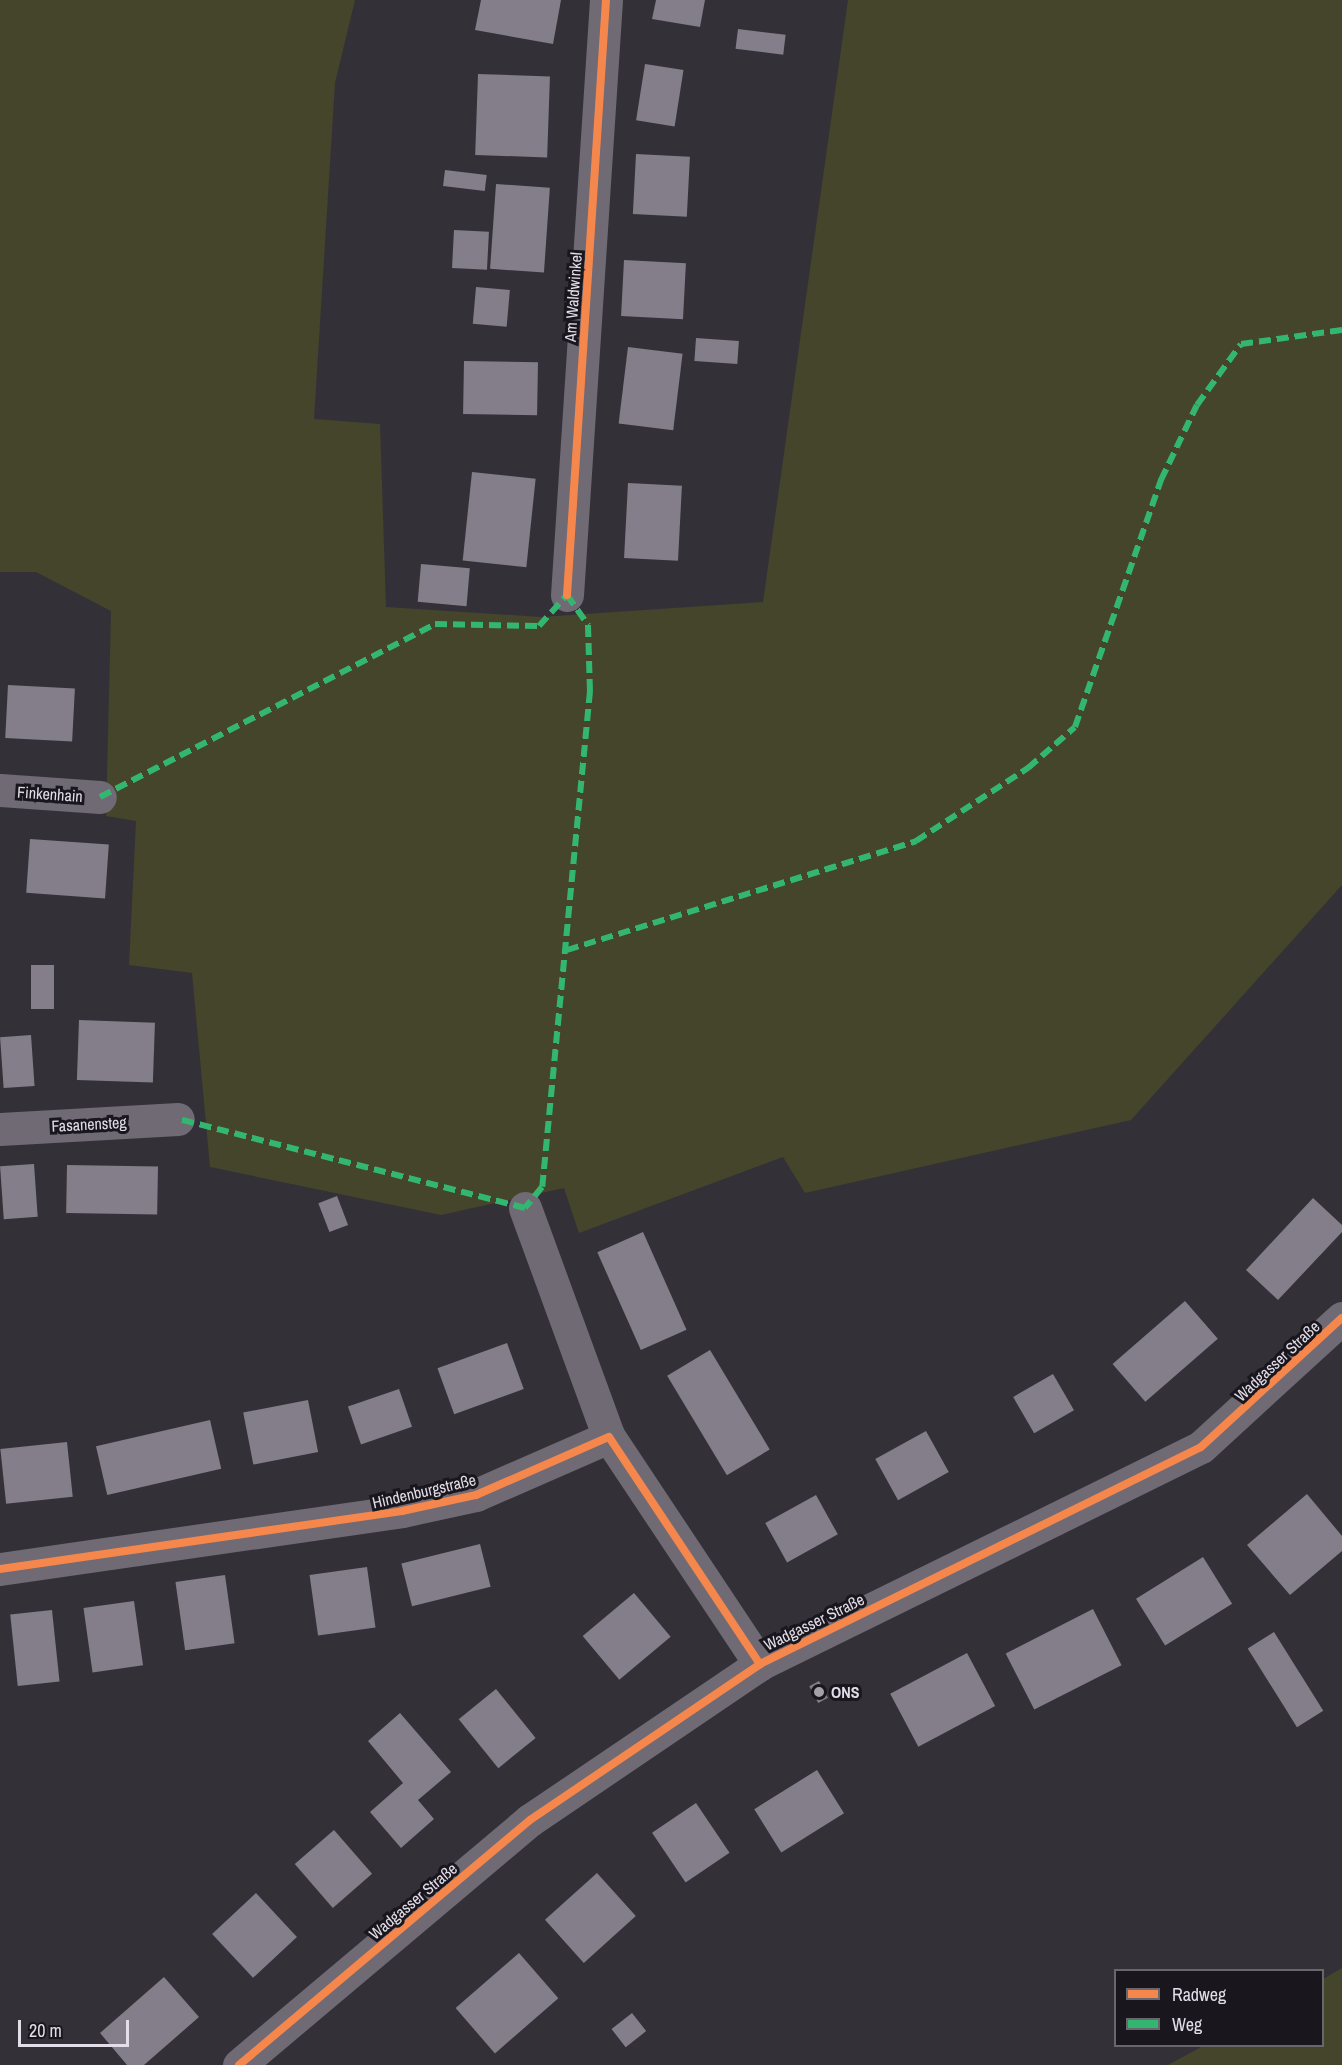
<!DOCTYPE html>
<meta charset="utf-8">
<style>
body{margin:0}
#map{position:relative;width:1342px;height:2065px;overflow:hidden;background:#343038;font-family:"Archivo Narrow",sans-serif}
div>[style]{position:absolute}
.green>*{inset:0;background:#44452b}
.building>*{inset:0;background:#837e89;transform-origin:0 0}
.street>*{height:33px;margin:-16.5px;padding:0 16.5px;transform-origin:16.5px;border-radius:16.5px;background:#6f6a74}
.quiet>*{height:6px;margin-top:-3px;transform-origin:0;background:repeating-linear-gradient(90deg,#33b770 0 12px,transparent 0 18px)}
.cycleway>*{height:8px;margin:-4px;padding:0 4px;transform-origin:4px;border-radius:4px;background:#f5874c}
.dots>*{width:16px;height:16px;translate:-50% -50%;box-sizing:border-box;border:3px solid #19161d;border-radius:50%}
span{translate:-50% -50%;white-space:nowrap;text-align:center;line-height:1.15;-webkit-text-stroke:6px #19161d;paint-order:stroke}
.street-label{font-size:16px;color:#e2dde8}
.poi-label{font-size:16px;color:#e2dde8;font-weight:700}
.left{translate:0 -50%;text-align:left}
.legend{position:absolute;left:1114px;top:1969px;width:210px;height:78px;box-sizing:border-box;background:#19161d;border:2px solid #69666e;margin:0;padding:8px 10px;list-style:none;font-size:18px;color:#e2dde8}
.legend li{display:flex;align-items:center;gap:12px;height:30px}
.legend b{width:30px;border:2px solid #69666e}
.scale{position:absolute;left:18px;top:2020px;width:111px;height:27px;box-sizing:border-box;border:3px solid #e2dde8;border-top:0;padding-left:8px;font-size:18px;line-height:21px;white-space:nowrap;color:#e2dde8;-webkit-text-stroke:4px #19161d;paint-order:stroke}
</style>
<div id="map">
<div class="green">
<div style="clip-path:polygon(0 0,355px 0,335px 83px,314px 419px,380px 424px,386px 607px,541px 617px,763px 602px,848px 0,1342px 0,1342px 885px,1131px 1120px,805px 1193px,783px 1157px,579px 1233px,564px 1188px,441px 1215px,210px 1167px,192px 973px,129px 965px,136px 821px,106px 816px,111px 611px,36px 572px,0 572px)"></div>
<div style="clip-path:polygon(1342px 1968px,1342px 2065px,1168px 2065px,1203px 2046px,1322px 2046px,1323px 1979px)"></div>
</div>
<div class="building">
<div style="clip-path:polygon(481px 0,561px 0,553px 44px,475px 30px)"></div>
<div style="clip-path:polygon(656px 0,705px 0,700px 27px,652px 19px)"></div>
<div style="left:738px;top:29px;width:48px;height:20px;rotate:7deg"></div>
<div style="left:645px;top:64px;width:39px;height:57px;rotate:9deg"></div>
<div style="left:478px;top:74px;width:72px;height:81px;rotate:2deg"></div>
<div style="left:636px;top:154px;width:54px;height:60px;rotate:3deg"></div>
<div style="left:445px;top:170px;width:42px;height:16px;rotate:7deg"></div>
<div style="left:496px;top:184px;width:54px;height:85px;rotate:4deg"></div>
<div style="left:454px;top:230px;width:35px;height:38px;rotate:3deg"></div>
<div style="left:624px;top:260px;width:62px;height:56px;rotate:3deg"></div>
<div style="left:476px;top:287px;width:34px;height:37px;rotate:5deg"></div>
<div style="left:696px;top:338px;width:43px;height:23px;rotate:4deg"></div>
<div style="left:628px;top:347px;width:55px;height:77px;rotate:7deg"></div>
<div style="left:464px;top:361px;width:74px;height:53px;rotate:1deg"></div>
<div style="left:472px;top:472px;width:64px;height:89px;rotate:6deg"></div>
<div style="left:628px;top:483px;width:54px;height:75px;rotate:3deg"></div>
<div style="left:421px;top:564px;width:49px;height:38px;rotate:5deg"></div>
<div style="left:8px;top:685px;width:67px;height:53px;rotate:3deg"></div>
<div style="left:30px;top:839px;width:79px;height:54px;rotate:4deg"></div>
<div style="left:31px;top:965px;width:23px;height:44px"></div>
<div style="left:79px;top:1020px;width:76px;height:60px;rotate:2deg"></div>
<div style="left:31px;top:1035px;width:51px;height:31px;rotate:86deg"></div>
<div style="left:34px;top:1164px;width:53px;height:34px;rotate:86deg"></div>
<div style="left:67px;top:1165px;width:91px;height:48px;rotate:1deg"></div>
<div style="left:337px;top:1196px;width:31px;height:20px;rotate:69deg"></div>
<div style="clip-path:polygon(1313px 1198px,1342px 1225px,1342px 1232px,1278px 1300px,1246px 1270px)"></div>
<div style="left:643px;top:1232px;width:107px;height:50px;rotate:66deg"></div>
<div style="left:1185px;top:1301px;width:50px;height:96px;rotate:49deg"></div>
<div style="left:507px;top:1343px;width:49px;height:74px;rotate:70deg"></div>
<div style="left:710px;top:1350px;width:116px;height:50px;rotate:59deg"></div>
<div style="left:1053px;top:1374px;width:42px;height:46px;rotate:60deg"></div>
<div style="left:399px;top:1389px;width:40px;height:54px;rotate:71deg"></div>
<div style="left:308px;top:1400px;width:53px;height:66px;rotate:79deg"></div>
<div style="left:210px;top:1420px;width:50px;height:117px;rotate:77deg"></div>
<div style="left:926px;top:1431px;width:47px;height:58px;rotate:61deg"></div>
<div style="left:67px;top:1442px;width:55px;height:67px;rotate:84deg"></div>
<div style="clip-path:polygon(1307px 1494px,1342px 1536px,1342px 1551px,1290px 1595px,1247px 1545px)"></div>
<div style="left:816px;top:1495px;width:45px;height:58px;rotate:61deg"></div>
<div style="left:480px;top:1544px;width:44px;height:81px;rotate:76deg"></div>
<div style="left:1203px;top:1557px;width:55px;height:79px;rotate:58deg"></div>
<div style="left:367px;top:1567px;width:61px;height:58px;rotate:82deg"></div>
<div style="left:225px;top:1575px;width:69px;height:50px;rotate:82deg"></div>
<div style="left:634px;top:1593px;width:57px;height:67px;rotate:50deg"></div>
<div style="left:134px;top:1601px;width:65px;height:51px;rotate:82deg"></div>
<div style="left:1093px;top:1609px;width:63px;height:98px;rotate:63deg"></div>
<div style="left:52px;top:1610px;width:72px;height:42px;rotate:84deg"></div>
<div style="left:1274px;top:1632px;width:93px;height:31px;rotate:58deg"></div>
<div style="left:967px;top:1653px;width:60px;height:87px;rotate:62deg"></div>
<div style="left:819px;top:1681px;width:19px;height:11px;rotate:62deg"></div>
<div style="left:496px;top:1689px;width:63px;height:48px;rotate:51deg"></div>
<div style="clip-path:polygon(400px 1713px,451px 1772px,418px 1800px,434px 1819px,401px 1848px,370px 1812px,403px 1783px,368px 1741px)"></div>
<div style="left:817px;top:1770px;width:51px;height:74px;rotate:58deg"></div>
<div style="left:696px;top:1803px;width:60px;height:53px;rotate:56deg"></div>
<div style="left:334px;top:1830px;width:58px;height:52px;rotate:49deg"></div>
<div style="left:597px;top:1873px;width:58px;height:70px;rotate:48deg"></div>
<div style="left:256px;top:1893px;width:60px;height:60px;rotate:47deg"></div>
<div style="left:519px;top:1953px;width:60px;height:84px;rotate:49deg"></div>
<div style="clip-path:polygon(164px 1977px,199px 2017px,144px 2065px,127px 2065px,100px 2033px)"></div>
<div style="left:632px;top:2013px;width:23px;height:26px;rotate:52deg"></div>
</div>
<div class="street">
<div style="left:567px;top:595px;width:596px;rotate:-86.25deg"></div>
<div style="left:0;top:790px;width:100px;rotate:4deg"></div>
<div style="left:0;top:1129px;width:178px;rotate:-3.2deg"></div>
<div style="left:525px;top:1208px;width:244px;rotate:69.9deg"></div>
<div style="left:0;top:1569px;width:406px;rotate:-8.2deg"></div>
<div style="left:402px;top:1511px;width:76px;rotate:-12.2deg"></div>
<div style="left:476px;top:1495px;width:145px;rotate:-23.6deg"></div>
<div style="left:609px;top:1437px;width:273px;rotate:56.4deg"></div>
<div style="left:239px;top:2065px;width:380px;rotate:-40.1deg"></div>
<div style="left:530px;top:1820px;width:278px;rotate:-34.1deg"></div>
<div style="left:760px;top:1664px;width:491px;rotate:-26.2deg"></div>
<div style="left:1201px;top:1447px;width:191px;rotate:-42.5deg"></div>
</div>
<div class="quiet">
<div style="left:100px;top:797px;width:377px;rotate:-27.3deg"></div>
<div style="left:435px;top:624px;width:104px;rotate:1.1deg"></div>
<div style="left:539px;top:626px;width:42px;rotate:-47.9deg"></div>
<div style="left:567px;top:595px;width:37px;rotate:55deg"></div>
<div style="left:588px;top:625px;width:66px;rotate:88.3deg"></div>
<div style="left:590px;top:691px;width:498px;rotate:95.5deg"></div>
<div style="left:542px;top:1187px;width:27px;rotate:129deg"></div>
<div style="left:525px;top:1208px;width:358px;rotate:-165.6deg"></div>
<div style="left:567px;top:950px;width:366px;rotate:-17.3deg"></div>
<div style="left:916px;top:841px;width:134px;rotate:-33.1deg"></div>
<div style="left:1028px;top:768px;width:62px;rotate:-41.1deg"></div>
<div style="left:1075px;top:727px;width:262px;rotate:-70.8deg"></div>
<div style="left:1161px;top:480px;width:83px;rotate:-64.4deg"></div>
<div style="left:1197px;top:405px;width:75px;rotate:-54.2deg"></div>
<div style="left:1241px;top:344px;width:102px;rotate:-7.9deg"></div>
</div>
<div class="cycleway">
<div style="left:567px;top:595px;width:596px;rotate:-86.25deg"></div>
<div style="left:0;top:1569px;width:406px;rotate:-8.2deg"></div>
<div style="left:402px;top:1511px;width:76px;rotate:-12.2deg"></div>
<div style="left:476px;top:1495px;width:145px;rotate:-23.6deg"></div>
<div style="left:609px;top:1437px;width:273px;rotate:56.4deg"></div>
<div style="left:239px;top:2065px;width:380px;rotate:-40.1deg"></div>
<div style="left:530px;top:1820px;width:278px;rotate:-34.1deg"></div>
<div style="left:760px;top:1664px;width:491px;rotate:-26.2deg"></div>
<div style="left:1201px;top:1447px;width:191px;rotate:-42.5deg"></div>
</div>
<div class="dots">
<div style="left:819px;top:1692px;background:#a5a0aa"></div>
</div>
<div class="street-label">
<span style="left:573px;top:297px;rotate:-86deg">Am Waldwinkel</span>
<span style="left:50px;top:794px;rotate:4deg">Finkenhain</span>
<span style="left:89px;top:1124px;rotate:-3deg">Fasanensteg</span>
<span style="left:1277px;top:1361px;rotate:-43deg">Wadgasser Straße</span>
<span style="left:424px;top:1491px;rotate:-13deg">Hindenburgstraße</span>
<span style="left:814px;top:1622px;rotate:-26deg">Wadgasser Straße</span>
<span style="left:413px;top:1901px;rotate:-40deg">Wadgasser Straße</span>
</div>
<div class="poi-label">
<span class="left" style="left:831px;top:1692px">ONS</span>
</div>
<ul class="legend">
<li><b style="height:8px;background:#f5874c"></b>Radweg</li>
<li><b style="height:8px;background:#33b770"></b>Weg</li>
</ul>
<div class="scale">20 m</div>
</div>
